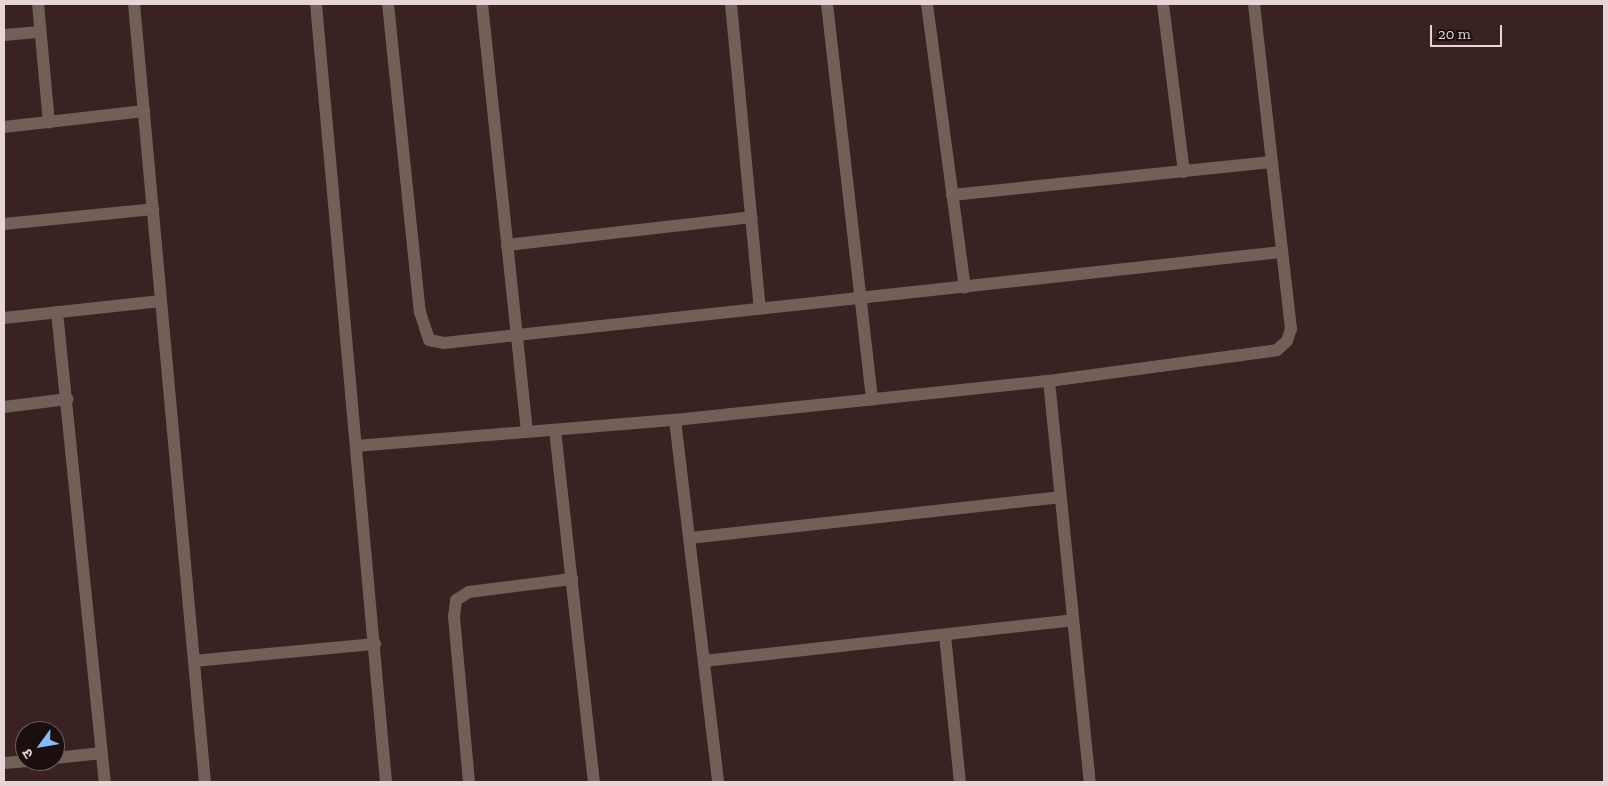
<!DOCTYPE html>
<meta charset="utf-8">
<style>
body{margin:0}
#map{position:relative;width:1608px;height:786px;overflow:hidden;background:#3a2122;font-family:"Zilla Slab","Noto Sans Devanagari",serif}
div>[style]{position:absolute}
.minor>*{height:12px;margin:-6px;padding:0 6px;transform-origin:6px;border-radius:6px;background:#725f58}
span{translate:-50% -50%;white-space:nowrap;text-align:center;line-height:1.15;-webkit-text-stroke:4.5px #1a0e0e;paint-order:stroke}
.frame{position:absolute;inset:0;border:5px solid #e7d5d5;pointer-events:none}
.north{position:absolute;left:15px;top:721px;width:50px;height:50px;box-sizing:border-box;background:#1a0e0e;border:1px solid #6c5e5e;border-radius:50%;rotate:238deg;font-size:14px;font-weight:700;line-height:20px;text-align:center;color:#e7d5d5}
.north::after{content:'';display:block;margin:auto;width:18px;height:22px;background:#81bdfa;clip-path:polygon(50% 0,100% 100%,50% 72%,0 100%)}
.scale{position:absolute;left:1430px;top:25px;width:72px;height:22px;box-sizing:border-box;border:2px solid #e7d5d5;border-top:0;padding-left:6px;font-size:15px;line-height:18px;white-space:nowrap;color:#e7d5d5;-webkit-text-stroke:4px #1a0e0e;paint-order:stroke}
</style>
<div id="map">
<div class="minor">
<div style="left:38px;top:4px;width:119px;rotate:84.7deg"></div>
<div style="left:134px;top:4px;width:781px;rotate:84.79deg"></div>
<div style="left:316px;top:4px;width:781px;rotate:84.86deg"></div>
<div style="left:388px;top:4px;width:310px;rotate:84.1deg"></div>
<div style="left:420px;top:312px;width:29px;rotate:72deg"></div>
<div style="left:429px;top:340px;width:15px;rotate:11deg"></div>
<div style="left:444px;top:343px;width:842px;rotate:-6.2deg"></div>
<div style="left:482px;top:4px;width:430px;rotate:84deg"></div>
<div style="left:731px;top:4px;width:306px;rotate:84.6deg"></div>
<div style="left:827px;top:4px;width:398px;rotate:83.5deg"></div>
<div style="left:927px;top:4px;width:286px;rotate:82.4deg"></div>
<div style="left:1163px;top:4px;width:169px;rotate:82.9deg"></div>
<div style="left:4px;top:35px;width:36px;rotate:-5deg"></div>
<div style="left:4px;top:127px;width:141px;rotate:-6.5deg"></div>
<div style="left:952px;top:195px;width:321px;rotate:-5.9deg"></div>
<div style="left:4px;top:224px;width:150px;rotate:-5.7deg"></div>
<div style="left:507px;top:245px;width:246px;rotate:-6.5deg"></div>
<div style="left:57px;top:312px;width:472px;rotate:84.2deg"></div>
<div style="left:4px;top:318px;width:158px;rotate:-6.2deg"></div>
<div style="left:1049px;top:381px;width:403px;rotate:84.2deg"></div>
<div style="left:4px;top:407px;width:64px;rotate:-7.2deg"></div>
<div style="left:675px;top:420px;width:365px;rotate:83.2deg"></div>
<div style="left:555px;top:430px;width:354px;rotate:83.7deg"></div>
<div style="left:356px;top:446px;width:320px;rotate:-4.7deg"></div>
<div style="left:675px;top:420px;width:376px;rotate:-6deg"></div>
<div style="left:1049px;top:381px;width:230px;rotate:-7.7deg"></div>
<div style="left:1277px;top:350px;width:13px;rotate:-42deg"></div>
<div style="left:1287px;top:341px;width:13px;rotate:-72deg"></div>
<div style="left:1291px;top:329px;width:327px;rotate:-96.5deg"></div>
<div style="left:690px;top:538px;width:372px;rotate:-6.3deg"></div>
<div style="left:945px;top:635px;width:148px;rotate:84.2deg"></div>
<div style="left:194px;top:661px;width:182px;rotate:-5.4deg"></div>
<div style="left:704px;top:661px;width:371px;rotate:-6.3deg"></div>
<div style="left:55px;top:758px;width:47px;rotate:-6.1deg"></div>
<div style="left:4px;top:763px;width:21px;rotate:-5deg"></div>
<div style="left:469px;top:782px;width:166px;rotate:-95.2deg"></div>
<div style="left:454px;top:617px;width:17px;rotate:-83deg"></div>
<div style="left:456px;top:600px;width:15px;rotate:-32deg"></div>
<div style="left:469px;top:592px;width:104px;rotate:-7.2deg"></div>
</div>
<div class="frame"></div>
<div class="north">उ</div>
<div class="scale">20 m</div>
</div>
